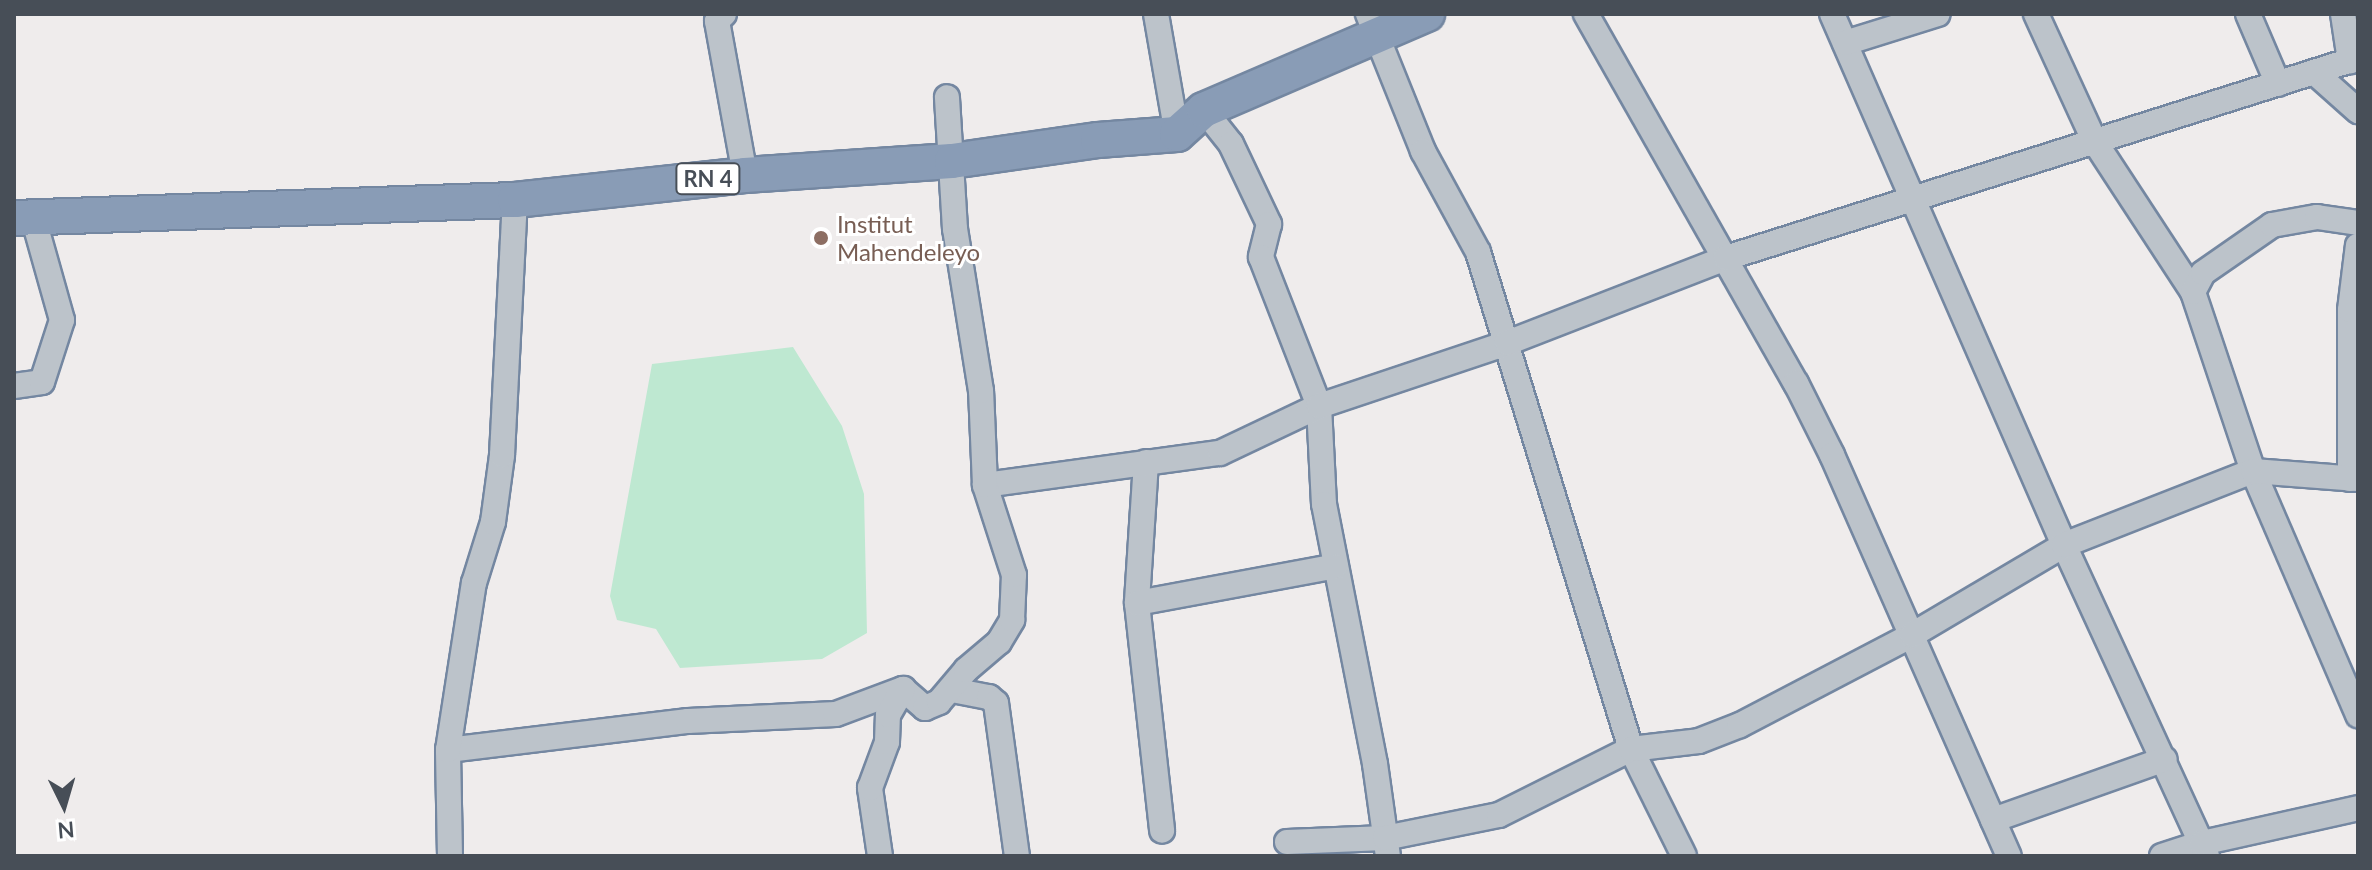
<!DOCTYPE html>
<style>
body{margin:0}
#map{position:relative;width:2372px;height:870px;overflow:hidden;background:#efecec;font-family:Lato,sans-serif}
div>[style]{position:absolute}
.green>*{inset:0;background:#bee8d1}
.roads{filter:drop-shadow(2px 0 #7487a1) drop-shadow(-2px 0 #7487a1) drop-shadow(0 2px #7487a1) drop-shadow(0 -2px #7487a1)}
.minor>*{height:24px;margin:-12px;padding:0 12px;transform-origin:12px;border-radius:12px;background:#bcc3ca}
.highway>*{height:34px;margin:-17px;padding:0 17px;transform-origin:17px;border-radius:17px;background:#899cb6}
.dots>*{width:22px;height:22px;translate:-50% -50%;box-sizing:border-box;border:4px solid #fff;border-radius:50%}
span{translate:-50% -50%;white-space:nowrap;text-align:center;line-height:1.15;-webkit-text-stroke:6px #fff;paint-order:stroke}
.shield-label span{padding:2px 6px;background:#fff;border:2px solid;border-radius:6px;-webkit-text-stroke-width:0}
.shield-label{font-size:22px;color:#474e57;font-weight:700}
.education-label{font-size:24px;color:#785e54}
.left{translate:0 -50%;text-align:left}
.frame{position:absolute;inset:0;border:16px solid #474e57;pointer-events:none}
.north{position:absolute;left:24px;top:766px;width:80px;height:80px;-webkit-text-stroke:6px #fff;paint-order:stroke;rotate:175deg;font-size:22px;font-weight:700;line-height:32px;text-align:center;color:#474e57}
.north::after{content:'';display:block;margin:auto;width:28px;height:36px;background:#474e57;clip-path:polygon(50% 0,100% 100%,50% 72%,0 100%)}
</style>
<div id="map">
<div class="green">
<div style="clip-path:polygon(793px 347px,842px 426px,864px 494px,867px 633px,822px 659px,680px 668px,656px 629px,617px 620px,610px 596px,652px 364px)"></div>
</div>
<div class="roads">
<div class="minor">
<div style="left:724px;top:14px;width:10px;rotate:135deg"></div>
<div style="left:717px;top:21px;width:157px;rotate:79.7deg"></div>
<div style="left:1156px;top:14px;width:122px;rotate:80.1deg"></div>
<div style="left:1368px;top:14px;width:148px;rotate:68.1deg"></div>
<div style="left:1423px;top:151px;width:115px;rotate:61.4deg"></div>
<div style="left:1478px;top:252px;width:520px;rotate:72.89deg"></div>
<div style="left:1631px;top:749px;width:119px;rotate:63.6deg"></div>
<div style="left:1586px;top:14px;width:425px;rotate:60.4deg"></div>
<div style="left:1796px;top:383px;width:80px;rotate:63.4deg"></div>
<div style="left:1832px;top:455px;width:438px;rotate:66.2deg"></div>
<div style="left:1832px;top:14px;width:579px;rotate:66.4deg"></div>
<div style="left:2064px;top:545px;width:342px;rotate:65.3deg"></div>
<div style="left:2036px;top:14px;width:141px;rotate:65.3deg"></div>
<div style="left:2095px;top:142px;width:179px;rotate:56.8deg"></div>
<div style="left:2193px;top:292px;width:189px;rotate:71.5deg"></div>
<div style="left:2253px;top:471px;width:266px;rotate:66.7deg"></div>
<div style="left:2248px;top:14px;width:76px;rotate:66.8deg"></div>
<div style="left:2343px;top:14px;width:48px;rotate:81.5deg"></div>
<div style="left:1845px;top:43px;width:97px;rotate:-17.3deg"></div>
<div style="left:2314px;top:72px;width:59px;rotate:41.6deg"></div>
<div style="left:1204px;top:110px;width:43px;rotate:51.5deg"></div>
<div style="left:1231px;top:144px;width:89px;rotate:64.6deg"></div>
<div style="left:1269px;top:224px;width:34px;rotate:104deg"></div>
<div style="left:1261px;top:257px;width:160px;rotate:68.7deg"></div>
<div style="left:1319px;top:406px;width:98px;rotate:87.1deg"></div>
<div style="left:1324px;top:504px;width:265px;rotate:78.9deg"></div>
<div style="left:1375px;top:764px;width:93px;rotate:82deg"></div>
<div style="left:2193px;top:292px;width:21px;rotate:-62deg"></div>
<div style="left:2203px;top:273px;width:84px;rotate:-34.8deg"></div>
<div style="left:2272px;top:225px;width:46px;rotate:-10.1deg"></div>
<div style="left:2317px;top:217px;width:41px;rotate:8.3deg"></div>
<div style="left:14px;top:386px;width:28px;rotate:-8deg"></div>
<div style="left:42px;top:382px;width:65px;rotate:-72.1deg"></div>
<div style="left:62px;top:320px;width:107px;rotate:-105.7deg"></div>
<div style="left:1146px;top:462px;width:141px;rotate:93.7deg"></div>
<div style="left:1137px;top:603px;width:229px;rotate:83.7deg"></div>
<div style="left:2350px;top:479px;width:169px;rotate:-90deg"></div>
<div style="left:2350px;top:310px;width:65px;rotate:-83deg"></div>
<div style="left:985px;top:485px;width:237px;rotate:-7.8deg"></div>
<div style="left:1220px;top:453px;width:110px;rotate:-25.4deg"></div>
<div style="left:1319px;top:406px;width:198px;rotate:-18.5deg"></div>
<div style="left:1507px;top:343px;width:235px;rotate:-21.2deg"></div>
<div style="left:1726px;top:258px;width:663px;rotate:-17.56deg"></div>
<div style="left:1137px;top:603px;width:202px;rotate:-10.5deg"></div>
<div style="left:952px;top:690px;width:38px;rotate:11deg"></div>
<div style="left:989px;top:697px;width:9px;rotate:41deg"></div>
<div style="left:996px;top:703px;width:154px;rotate:82.2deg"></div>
<div style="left:448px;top:750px;width:242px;rotate:-6.9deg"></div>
<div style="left:688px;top:721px;width:148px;rotate:-2.7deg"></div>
<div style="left:836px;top:714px;width:72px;rotate:-20.5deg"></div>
<div style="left:903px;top:689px;width:29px;rotate:41deg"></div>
<div style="left:925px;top:708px;width:15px;rotate:-23deg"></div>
<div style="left:939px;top:702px;width:42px;rotate:-49.8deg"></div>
<div style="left:966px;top:670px;width:43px;rotate:-40.3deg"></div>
<div style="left:999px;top:642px;width:26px;rotate:-59deg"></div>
<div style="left:1012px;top:620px;width:45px;rotate:-87.5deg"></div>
<div style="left:1014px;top:575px;width:95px;rotate:-107.9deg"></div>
<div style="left:985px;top:485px;width:94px;rotate:-92.4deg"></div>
<div style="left:981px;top:391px;width:164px;rotate:-99.1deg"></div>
<div style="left:955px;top:229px;width:132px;rotate:-93.5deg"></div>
<div style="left:1993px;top:820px;width:182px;rotate:-19.5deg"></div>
<div style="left:1287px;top:842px;width:98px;rotate:-2.3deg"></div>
<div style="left:1385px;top:838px;width:116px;rotate:-11.4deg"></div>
<div style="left:1499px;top:815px;width:148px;rotate:-26.6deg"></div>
<div style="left:1631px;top:749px;width:68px;rotate:-6.7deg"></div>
<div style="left:1699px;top:741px;width:44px;rotate:-21.3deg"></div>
<div style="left:1740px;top:725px;width:194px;rotate:-27.6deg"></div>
<div style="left:1912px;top:635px;width:177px;rotate:-30.6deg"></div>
<div style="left:2064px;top:545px;width:203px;rotate:-21.4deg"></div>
<div style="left:2253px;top:471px;width:105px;rotate:4.4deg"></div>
<div style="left:450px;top:856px;width:106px;rotate:-91.1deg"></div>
<div style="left:448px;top:750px;width:169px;rotate:-81.2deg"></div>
<div style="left:474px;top:583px;width:64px;rotate:-72.7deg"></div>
<div style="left:493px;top:522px;width:68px;rotate:-82.3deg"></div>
<div style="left:502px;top:455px;width:255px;rotate:-87.1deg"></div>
<div style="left:880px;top:856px;width:69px;rotate:-98.4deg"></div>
<div style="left:870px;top:788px;width:49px;rotate:-69.7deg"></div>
<div style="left:887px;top:742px;width:27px;rotate:-88deg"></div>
<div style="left:888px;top:715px;width:30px;rotate:-60deg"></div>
<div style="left:2162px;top:856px;width:42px;rotate:-18deg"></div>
<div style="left:2202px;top:843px;width:160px;rotate:-12.6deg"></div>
</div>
<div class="highway">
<div style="left:14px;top:218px;width:501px;rotate:-2.06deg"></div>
<div style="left:515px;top:200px;width:231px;rotate:-6.2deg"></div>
<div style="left:745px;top:175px;width:207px;rotate:-3.9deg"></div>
<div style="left:952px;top:161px;width:148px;rotate:-8.2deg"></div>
<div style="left:1098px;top:140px;width:79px;rotate:-4.3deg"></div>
<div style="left:1177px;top:134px;width:36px;rotate:-42deg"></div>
<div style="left:1204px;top:110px;width:243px;rotate:-23.3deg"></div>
</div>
</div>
<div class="dots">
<div style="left:821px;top:238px;background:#8d6e63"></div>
</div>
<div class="shield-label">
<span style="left:708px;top:179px">RN 4</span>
</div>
<div class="education-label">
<span class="left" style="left:837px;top:238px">Institut<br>Mahendeleyo</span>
</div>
<div class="frame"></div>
<div class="north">N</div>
</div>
